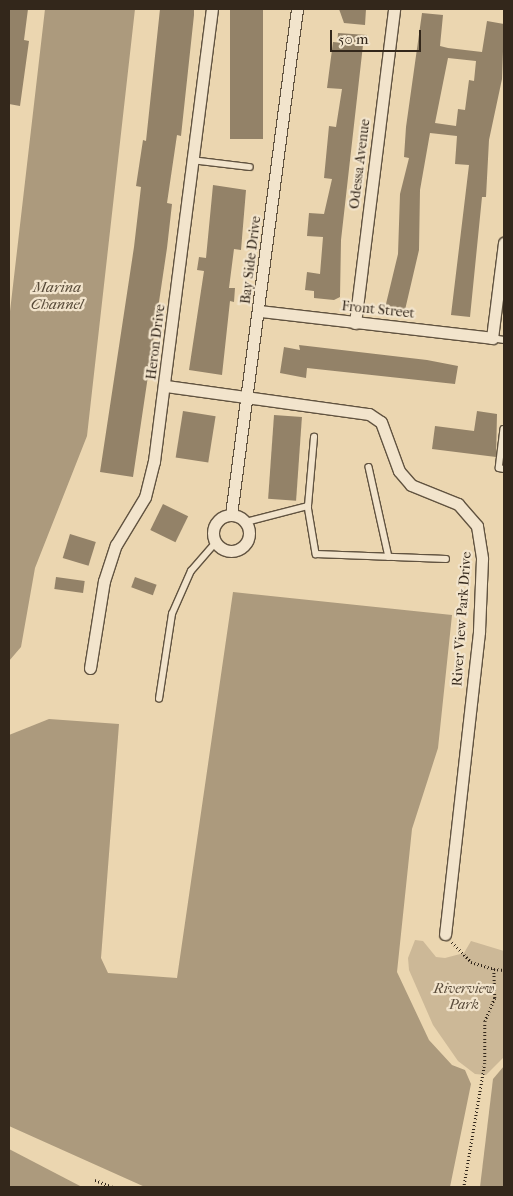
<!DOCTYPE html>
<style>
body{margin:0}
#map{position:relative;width:513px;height:1196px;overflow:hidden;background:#ebd6b0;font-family:"IM FELL French Canon",serif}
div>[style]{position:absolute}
.green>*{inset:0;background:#ccb897}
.water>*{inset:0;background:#ac9a7d}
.building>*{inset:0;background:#938268;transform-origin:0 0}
.path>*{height:2.5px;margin-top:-1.25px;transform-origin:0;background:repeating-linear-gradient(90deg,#33271b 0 1px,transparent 0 3.5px)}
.roads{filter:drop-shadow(1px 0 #615340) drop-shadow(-1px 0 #615340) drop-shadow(0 1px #615340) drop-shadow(0 -1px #615340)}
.service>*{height:5.5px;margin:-2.75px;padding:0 2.75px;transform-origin:2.75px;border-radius:2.75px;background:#f2e4cc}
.minor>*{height:11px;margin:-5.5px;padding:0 5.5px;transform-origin:5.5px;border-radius:5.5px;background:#f2e4cc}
.minor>.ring{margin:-5.5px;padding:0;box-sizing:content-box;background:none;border:11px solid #f2e4cc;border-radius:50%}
span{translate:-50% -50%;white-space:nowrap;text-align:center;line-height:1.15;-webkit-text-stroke:4.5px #f2e4cc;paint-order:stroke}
.street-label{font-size:14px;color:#33271b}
.park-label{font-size:14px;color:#594b3a;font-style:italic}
.water-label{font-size:15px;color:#574a38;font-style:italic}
.frame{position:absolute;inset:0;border:10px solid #33271b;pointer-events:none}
.scale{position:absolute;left:330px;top:30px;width:91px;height:22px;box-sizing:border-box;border:2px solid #33271b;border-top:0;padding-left:6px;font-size:15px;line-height:18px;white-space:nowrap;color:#33271b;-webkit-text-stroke:4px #f2e4cc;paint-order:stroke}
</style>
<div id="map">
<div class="green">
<div style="clip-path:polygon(415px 940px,423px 941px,436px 957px,445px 958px,464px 953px,471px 941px,504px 951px,504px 1057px,486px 1075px,475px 1074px,458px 1061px,433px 1025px,409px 970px,408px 958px)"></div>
</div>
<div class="water">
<div style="clip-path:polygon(45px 9px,135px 9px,87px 436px,35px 568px,21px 647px,9px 661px,9px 320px)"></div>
<div style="clip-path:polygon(233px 592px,452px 615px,438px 748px,412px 829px,397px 972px,429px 1040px,452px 1065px,465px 1070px,471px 1084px,450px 1187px,145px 1187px,9px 1126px,9px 735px,49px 719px,119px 724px,101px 958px,108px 973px,177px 978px)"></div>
<div style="clip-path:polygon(504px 1066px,504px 1187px,480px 1187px,493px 1079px)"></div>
<div style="clip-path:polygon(9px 1149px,82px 1187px,9px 1187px)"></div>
</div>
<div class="building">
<div style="clip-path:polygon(9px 9px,28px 9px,24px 40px,29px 41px,20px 106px,9px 104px)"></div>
<div style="clip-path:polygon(160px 9px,194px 9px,194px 15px,181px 136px,177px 135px,167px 203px,172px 204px,167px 248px,133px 477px,100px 472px,134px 247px,141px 187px,136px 186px,143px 140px,146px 141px)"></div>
<div style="left:230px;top:9px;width:33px;height:130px"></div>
<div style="clip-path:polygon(339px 9px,366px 9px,365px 25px,344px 23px)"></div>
<div style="clip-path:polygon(evenodd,422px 13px,443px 15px,440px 46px,448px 48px,482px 52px,487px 21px,504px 24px,502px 79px,489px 140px,486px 197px,482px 197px,470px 317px,451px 315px,469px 165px,455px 164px,457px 136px,430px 133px,420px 190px,419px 250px,405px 310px,385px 308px,398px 254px,400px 194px,409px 158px,404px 157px,406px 127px,422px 13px,448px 58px,476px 61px,474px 81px,469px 80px,465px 110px,458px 109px,456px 126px,435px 123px,448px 58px)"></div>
<div style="left:338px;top:33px;width:29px;height:8px;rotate:4deg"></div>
<div style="clip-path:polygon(333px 42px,363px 45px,341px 240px,340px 297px,334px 300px,314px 298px,314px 291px,305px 290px,307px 272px,320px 274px,323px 237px,307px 236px,309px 213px,324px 214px,332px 179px,324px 178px,329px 126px,336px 127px,342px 89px,327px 88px)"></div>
<div style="clip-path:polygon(213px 185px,246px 190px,241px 250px,234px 249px,229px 288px,235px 288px,234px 302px,230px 301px,222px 375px,189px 370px,204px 271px,197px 270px,199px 257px,206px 258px)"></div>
<div style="clip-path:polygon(299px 345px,427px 360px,458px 366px,455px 384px,307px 368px,306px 378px,280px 373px,284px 347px,300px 350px)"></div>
<div style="left:183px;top:411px;width:33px;height:47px;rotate:9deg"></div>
<div style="clip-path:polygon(477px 411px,497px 414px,496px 457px,432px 449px,435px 426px,474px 431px)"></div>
<div style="left:274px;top:415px;width:28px;height:84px;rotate:4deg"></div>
<div style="left:163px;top:504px;width:28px;height:29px;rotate:26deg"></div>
<div style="left:70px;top:534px;width:27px;height:25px;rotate:17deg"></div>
<div style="left:56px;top:577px;width:29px;height:12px;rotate:8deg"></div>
<div style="left:135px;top:577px;width:23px;height:11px;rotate:20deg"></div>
</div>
<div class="path">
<div style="left:452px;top:942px;width:28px;rotate:46deg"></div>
<div style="left:471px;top:962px;width:24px;rotate:17deg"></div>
<div style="left:494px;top:969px;width:29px;rotate:88deg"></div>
<div style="left:495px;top:998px;width:25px;rotate:113deg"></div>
<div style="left:485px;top:1021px;width:42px;rotate:90deg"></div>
<div style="left:485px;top:1063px;width:126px;rotate:99.6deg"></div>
<div style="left:494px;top:969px;width:10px;rotate:6deg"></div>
<div style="left:95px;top:1180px;width:19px;rotate:21deg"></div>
</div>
<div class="roads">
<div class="service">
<div style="left:192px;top:160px;width:58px;rotate:6.9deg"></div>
<div style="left:492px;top:338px;width:12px;rotate:9deg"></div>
<div style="left:504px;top:429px;width:39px;rotate:97deg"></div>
<div style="left:499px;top:468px;width:5px;rotate:11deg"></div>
<div style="left:369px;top:467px;width:92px;rotate:77.5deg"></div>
<div style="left:308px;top:506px;width:69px;rotate:-85deg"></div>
<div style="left:246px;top:522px;width:64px;rotate:-14.5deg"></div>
<div style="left:308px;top:506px;width:49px;rotate:80.5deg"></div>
<div style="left:316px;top:554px;width:130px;rotate:2.2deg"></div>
<div style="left:159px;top:699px;width:86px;rotate:-81.3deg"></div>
<div style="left:172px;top:614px;width:47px;rotate:-66.2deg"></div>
<div style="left:191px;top:571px;width:37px;rotate:-49deg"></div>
</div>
<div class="minor">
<div style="left:260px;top:311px;width:234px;rotate:6.6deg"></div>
<div style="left:492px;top:338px;width:96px;rotate:-82.8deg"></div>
<div style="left:355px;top:323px;width:316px;rotate:-82.9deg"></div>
<div style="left:166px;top:386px;width:205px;rotate:7.9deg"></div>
<div style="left:369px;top:414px;width:14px;rotate:34deg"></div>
<div style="left:381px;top:422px;width:52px;rotate:69.8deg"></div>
<div style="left:399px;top:471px;width:18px;rotate:49deg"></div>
<div style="left:411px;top:485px;width:51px;rotate:22deg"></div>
<div style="left:458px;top:504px;width:29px;rotate:49deg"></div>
<div style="left:477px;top:526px;width:33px;rotate:81deg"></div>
<div style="left:482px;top:559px;width:73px;rotate:92.4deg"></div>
<div style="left:479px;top:632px;width:304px;rotate:96.4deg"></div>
<div class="ring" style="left:213px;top:515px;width:25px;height:25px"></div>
<div style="left:231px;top:515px;width:510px;rotate:-82.57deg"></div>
<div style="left:90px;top:668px;width:88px;rotate:-80.9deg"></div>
<div style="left:104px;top:581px;width:38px;rotate:-72deg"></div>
<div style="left:116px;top:545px;width:56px;rotate:-58.9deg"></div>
<div style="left:145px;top:497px;width:37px;rotate:-76deg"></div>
<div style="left:154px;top:461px;width:456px;rotate:-82.7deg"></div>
</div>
</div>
<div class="street-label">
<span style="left:360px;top:164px;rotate:-83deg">Odessa Avenue</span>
<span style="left:251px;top:260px;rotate:-83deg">Bay Side Drive</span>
<span style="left:378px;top:310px;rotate:6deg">Front Street</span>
<span style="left:156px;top:342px;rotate:-83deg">Heron Drive</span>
<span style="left:462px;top:619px;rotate:-86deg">River View Park Drive</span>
</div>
<div class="park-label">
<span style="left:464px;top:997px">Riverview<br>Park</span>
</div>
<div class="water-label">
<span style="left:57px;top:296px">Marina<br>Channel</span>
</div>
<div class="frame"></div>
<div class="scale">50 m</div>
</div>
